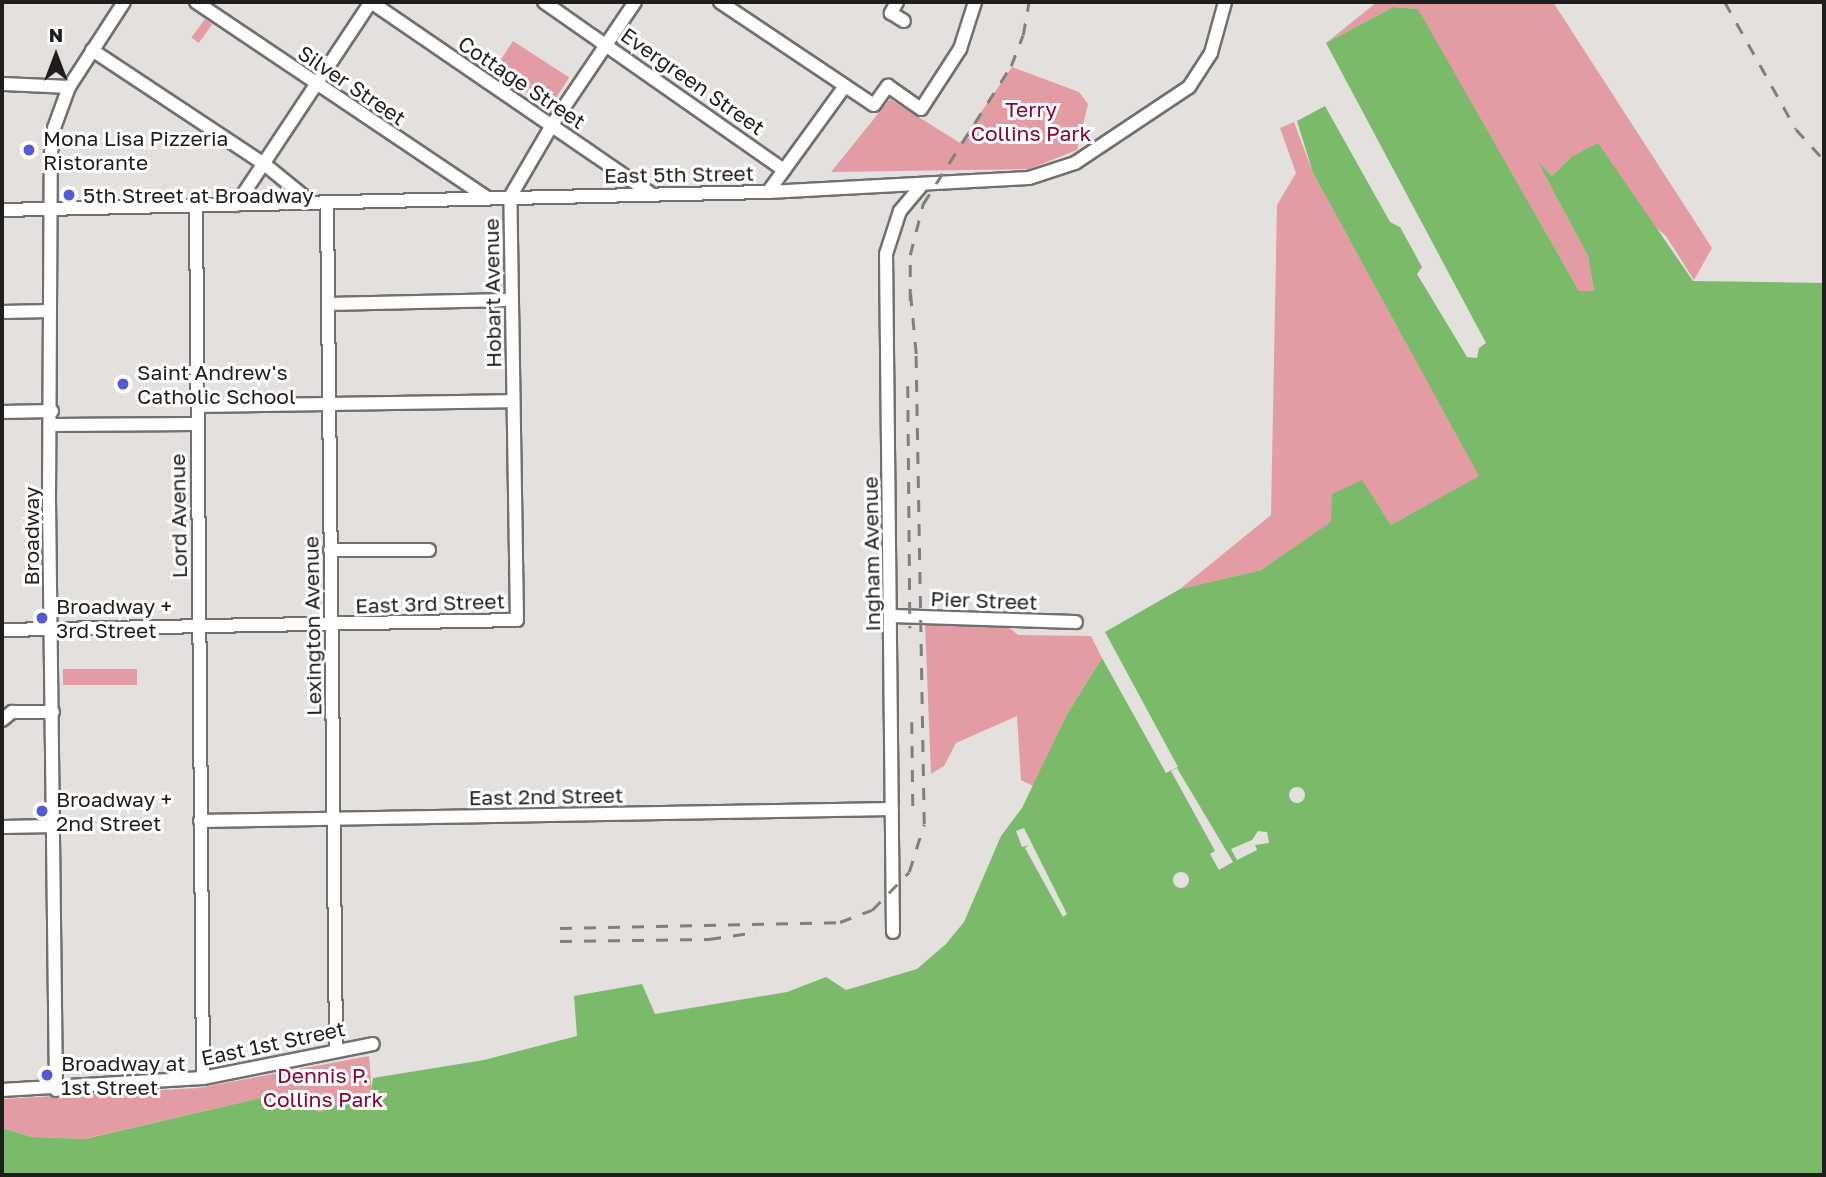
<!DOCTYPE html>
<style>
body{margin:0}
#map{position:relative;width:1826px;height:1177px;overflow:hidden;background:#e3e0dd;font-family:"Golos Text",sans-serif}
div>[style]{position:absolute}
.green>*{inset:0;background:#e39ca4;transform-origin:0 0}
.water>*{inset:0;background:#7bba6b}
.pier>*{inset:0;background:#e3e0dd}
.round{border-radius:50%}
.roads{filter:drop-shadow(2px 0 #72706d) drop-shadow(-2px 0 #72706d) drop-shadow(0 2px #72706d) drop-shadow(0 -2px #72706d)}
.minor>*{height:12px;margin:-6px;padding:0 6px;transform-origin:6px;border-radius:6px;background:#fff}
.rail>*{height:2.5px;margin-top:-1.25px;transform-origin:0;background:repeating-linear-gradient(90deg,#817f7c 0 12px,transparent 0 24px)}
.dots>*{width:19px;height:19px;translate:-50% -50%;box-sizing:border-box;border:4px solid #fff;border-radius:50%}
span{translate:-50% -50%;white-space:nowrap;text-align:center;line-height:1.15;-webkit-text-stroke:6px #fff;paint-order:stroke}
.street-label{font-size:21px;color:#1f1e1c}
.park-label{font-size:21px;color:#870330}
.poi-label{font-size:21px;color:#1f1e1c}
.left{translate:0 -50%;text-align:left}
.frame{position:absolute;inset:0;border:4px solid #1f1e1c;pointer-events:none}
.north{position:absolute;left:21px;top:21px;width:70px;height:70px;-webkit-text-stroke:5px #fff;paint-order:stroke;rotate:0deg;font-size:19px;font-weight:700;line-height:28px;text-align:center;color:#1f1e1c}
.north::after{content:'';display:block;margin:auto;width:24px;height:32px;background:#1f1e1c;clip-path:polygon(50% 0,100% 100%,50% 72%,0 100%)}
</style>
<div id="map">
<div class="green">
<div style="clip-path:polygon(1377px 2px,1553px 2px,1712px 248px,1694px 280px,1666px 236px,1571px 157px,1552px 176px,1540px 165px,1588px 256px,1594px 291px,1579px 291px,1417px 9px,1393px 7px,1326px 43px)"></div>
<div style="left:205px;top:19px;width:9px;height:23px;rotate:36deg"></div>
<div style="left:513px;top:41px;width:67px;height:36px;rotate:33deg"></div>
<div style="clip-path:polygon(1012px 67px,1079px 92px,1088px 104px,1077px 150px,1029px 169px,831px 172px,890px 99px,960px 143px)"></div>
<div style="clip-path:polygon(1294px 122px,1313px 173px,1480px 476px,1391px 525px,1362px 481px,1332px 522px,1261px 570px,1180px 589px,1271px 515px,1277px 205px,1296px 173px,1280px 128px)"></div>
<div style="clip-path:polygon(925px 623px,1006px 625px,1018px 635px,1091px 636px,1102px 658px,1067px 714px,1033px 786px,1021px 780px,1017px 716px,956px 743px,944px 766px,931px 774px)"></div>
<div style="left:137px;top:669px;width:16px;height:74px;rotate:90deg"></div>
<div style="clip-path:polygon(369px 1056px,372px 1092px,319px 1112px,282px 1093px,84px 1139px,32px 1137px,2px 1128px,2px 1099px,198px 1088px)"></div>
</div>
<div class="water">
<div style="clip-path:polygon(1393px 7px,1418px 9px,1579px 291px,1594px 291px,1588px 256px,1538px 162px,1552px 176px,1571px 157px,1598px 143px,1693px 281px,1824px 283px,1824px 1175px,2px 1175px,2px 1128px,32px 1137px,85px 1139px,282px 1093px,319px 1112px,371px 1092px,373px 1078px,484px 1060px,577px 1036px,574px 996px,642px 984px,655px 1014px,787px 992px,826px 977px,846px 990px,917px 969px,946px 944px,964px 922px,1001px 836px,1022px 808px,1067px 714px,1102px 658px,1166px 773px,1178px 767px,1105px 632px,1180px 589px,1261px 570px,1331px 522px,1332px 494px,1362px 480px,1391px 525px,1479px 476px,1313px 173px,1297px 121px,1325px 106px,1390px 222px,1400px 227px,1422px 267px,1417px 274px,1467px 357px,1477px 358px,1479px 348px,1486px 343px,1326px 43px)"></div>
</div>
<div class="pier">
<div style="clip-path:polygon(1177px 768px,1233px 862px,1219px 870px,1210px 854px,1215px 851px,1171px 771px)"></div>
<div class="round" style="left:1289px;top:787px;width:16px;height:16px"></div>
<div style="clip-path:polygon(1024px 828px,1067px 914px,1063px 917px,1025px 848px,1029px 845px,1022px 847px,1016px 831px)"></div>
<div style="clip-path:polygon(1258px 831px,1267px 832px,1269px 843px,1255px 845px,1257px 850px,1237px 860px,1231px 849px,1252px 840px)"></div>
<div class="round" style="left:1173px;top:872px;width:16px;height:16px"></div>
</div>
<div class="roads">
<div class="minor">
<div style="left:196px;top:2px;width:349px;rotate:33.9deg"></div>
<div style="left:371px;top:2px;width:340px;rotate:34.4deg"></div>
<div style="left:544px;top:2px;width:293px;rotate:35deg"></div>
<div style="left:720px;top:2px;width:185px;rotate:33.8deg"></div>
<div style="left:874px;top:105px;width:24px;rotate:-54deg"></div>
<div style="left:888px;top:86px;width:40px;rotate:34.9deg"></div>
<div style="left:921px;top:109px;width:72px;rotate:-57deg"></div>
<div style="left:960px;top:49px;width:49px;rotate:-72.3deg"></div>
<div style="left:897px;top:2px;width:13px;rotate:119deg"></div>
<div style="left:891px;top:13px;width:15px;rotate:32deg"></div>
<div style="left:92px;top:50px;width:205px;rotate:33.5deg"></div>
<div style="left:263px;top:163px;width:62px;rotate:39.1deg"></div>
<div style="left:2px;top:84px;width:67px;rotate:2.6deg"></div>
<div style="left:768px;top:192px;width:131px;rotate:-54deg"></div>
<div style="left:327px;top:202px;width:847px;rotate:89.39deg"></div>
<div style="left:196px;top:205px;width:873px;rotate:89.54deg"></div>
<div style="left:236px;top:205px;width:244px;rotate:-56.4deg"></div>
<div style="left:2px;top:210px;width:766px;rotate:-1.35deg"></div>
<div style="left:768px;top:192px;width:261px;rotate:-3.1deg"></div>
<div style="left:1029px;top:178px;width:48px;rotate:-18.1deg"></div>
<div style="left:1075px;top:163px;width:137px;rotate:-33.7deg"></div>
<div style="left:1189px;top:87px;width:40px;rotate:-57.1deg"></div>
<div style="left:1211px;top:53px;width:53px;rotate:-74.6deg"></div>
<div style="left:328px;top:304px;width:183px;rotate:-1.3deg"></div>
<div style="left:2px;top:312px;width:48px;rotate:-1.2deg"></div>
<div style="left:198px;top:406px;width:315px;rotate:-0.9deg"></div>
<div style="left:2px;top:412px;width:50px;rotate:-1.1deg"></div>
<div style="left:52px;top:425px;width:144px;rotate:-0.4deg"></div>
<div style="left:330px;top:550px;width:99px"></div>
<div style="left:891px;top:616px;width:185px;rotate:1.9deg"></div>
<div style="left:2px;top:630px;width:515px;rotate:-1.11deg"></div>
<div style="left:517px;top:620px;width:423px;rotate:-90.9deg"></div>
<div style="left:510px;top:197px;width:83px;rotate:-59.7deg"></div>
<div style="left:552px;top:125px;width:148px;rotate:-56deg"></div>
<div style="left:2px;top:720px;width:13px;rotate:-39deg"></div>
<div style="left:12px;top:712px;width:41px"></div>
<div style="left:200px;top:821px;width:692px;rotate:-0.99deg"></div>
<div style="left:2px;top:827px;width:52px;rotate:-1.1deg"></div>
<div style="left:893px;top:932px;width:678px;rotate:-90.59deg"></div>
<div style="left:886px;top:254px;width:45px;rotate:-72deg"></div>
<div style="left:900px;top:211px;width:33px;rotate:-50deg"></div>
<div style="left:2px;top:1090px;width:201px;rotate:-3.4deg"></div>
<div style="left:203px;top:1078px;width:173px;rotate:-11.3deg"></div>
<div style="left:56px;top:1090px;width:591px;rotate:-90.68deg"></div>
<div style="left:49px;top:499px;width:346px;rotate:-89.7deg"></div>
<div style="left:51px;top:153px;width:25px;rotate:-83deg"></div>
<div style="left:54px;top:128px;width:44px;rotate:-69.9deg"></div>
<div style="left:69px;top:87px;width:101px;rotate:-57.1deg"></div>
</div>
</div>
<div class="rail">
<div style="left:1725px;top:2px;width:145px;rotate:60.8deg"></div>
<div style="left:1796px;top:129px;width:42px;rotate:47.9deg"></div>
<div style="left:910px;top:301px;width:46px;rotate:-90deg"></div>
<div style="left:910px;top:255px;width:53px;rotate:-75.7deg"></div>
<div style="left:923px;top:204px;width:164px;rotate:-57.5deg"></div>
<div style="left:1011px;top:66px;width:33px;rotate:-69deg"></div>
<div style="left:1023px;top:35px;width:34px;rotate:-80deg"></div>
<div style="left:908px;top:386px;width:242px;rotate:89.5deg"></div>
<div style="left:912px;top:722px;width:86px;rotate:89.3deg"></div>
<div style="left:560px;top:928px;width:280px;rotate:-1.2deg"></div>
<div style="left:840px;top:922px;width:34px;rotate:-21deg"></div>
<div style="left:872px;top:910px;width:53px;rotate:-45.8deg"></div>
<div style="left:909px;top:872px;width:50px;rotate:-72.6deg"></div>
<div style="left:924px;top:824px;width:470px;rotate:-91deg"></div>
<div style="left:916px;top:354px;width:63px;rotate:-95.4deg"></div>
<div style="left:560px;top:941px;width:149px;rotate:-0.8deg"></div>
<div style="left:709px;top:939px;width:48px;rotate:-8.5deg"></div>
</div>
<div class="dots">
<div style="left:29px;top:150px;background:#545ad1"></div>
<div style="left:69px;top:195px;background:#545ad1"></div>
<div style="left:123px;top:384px;background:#545ad1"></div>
<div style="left:42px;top:618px;background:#545ad1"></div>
<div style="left:42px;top:811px;background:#545ad1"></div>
<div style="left:47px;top:1075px;background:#545ad1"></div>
</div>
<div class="street-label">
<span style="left:693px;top:81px;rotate:35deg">Evergreen Street</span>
<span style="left:522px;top:82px;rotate:34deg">Cottage Street</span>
<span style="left:352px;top:85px;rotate:34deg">Silver Street</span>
<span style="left:679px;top:174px;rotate:-1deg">East 5th Street</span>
<span style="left:492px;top:293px;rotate:-91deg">Hobart Avenue</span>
<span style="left:178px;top:516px;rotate:-91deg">Lord Avenue</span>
<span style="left:31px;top:536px;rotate:-90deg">Broadway</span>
<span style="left:871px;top:554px;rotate:-91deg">Ingham Avenue</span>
<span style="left:984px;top:600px;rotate:2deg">Pier Street</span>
<span style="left:430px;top:603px;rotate:-2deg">East 3rd Street</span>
<span style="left:312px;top:626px;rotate:-91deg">Lexington Avenue</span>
<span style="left:546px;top:796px;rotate:-1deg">East 2nd Street</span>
<span style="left:273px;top:1043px;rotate:-12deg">East 1st Street</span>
</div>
<div class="park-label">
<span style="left:1031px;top:121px">Terry<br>Collins Park</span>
<span style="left:323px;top:1087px">Dennis P.<br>Collins Park</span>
</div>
<div class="poi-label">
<span class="left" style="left:43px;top:150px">Mona Lisa Pizzeria<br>Ristorante</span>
<span class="left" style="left:83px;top:195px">5th Street at Broadway</span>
<span class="left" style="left:137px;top:384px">Saint Andrew's<br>Catholic School</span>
<span class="left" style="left:56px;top:618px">Broadway +<br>3rd Street</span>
<span class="left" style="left:56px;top:811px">Broadway +<br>2nd Street</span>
<span class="left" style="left:61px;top:1075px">Broadway at<br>1st Street</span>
</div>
<div class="frame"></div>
<div class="north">N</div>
</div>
